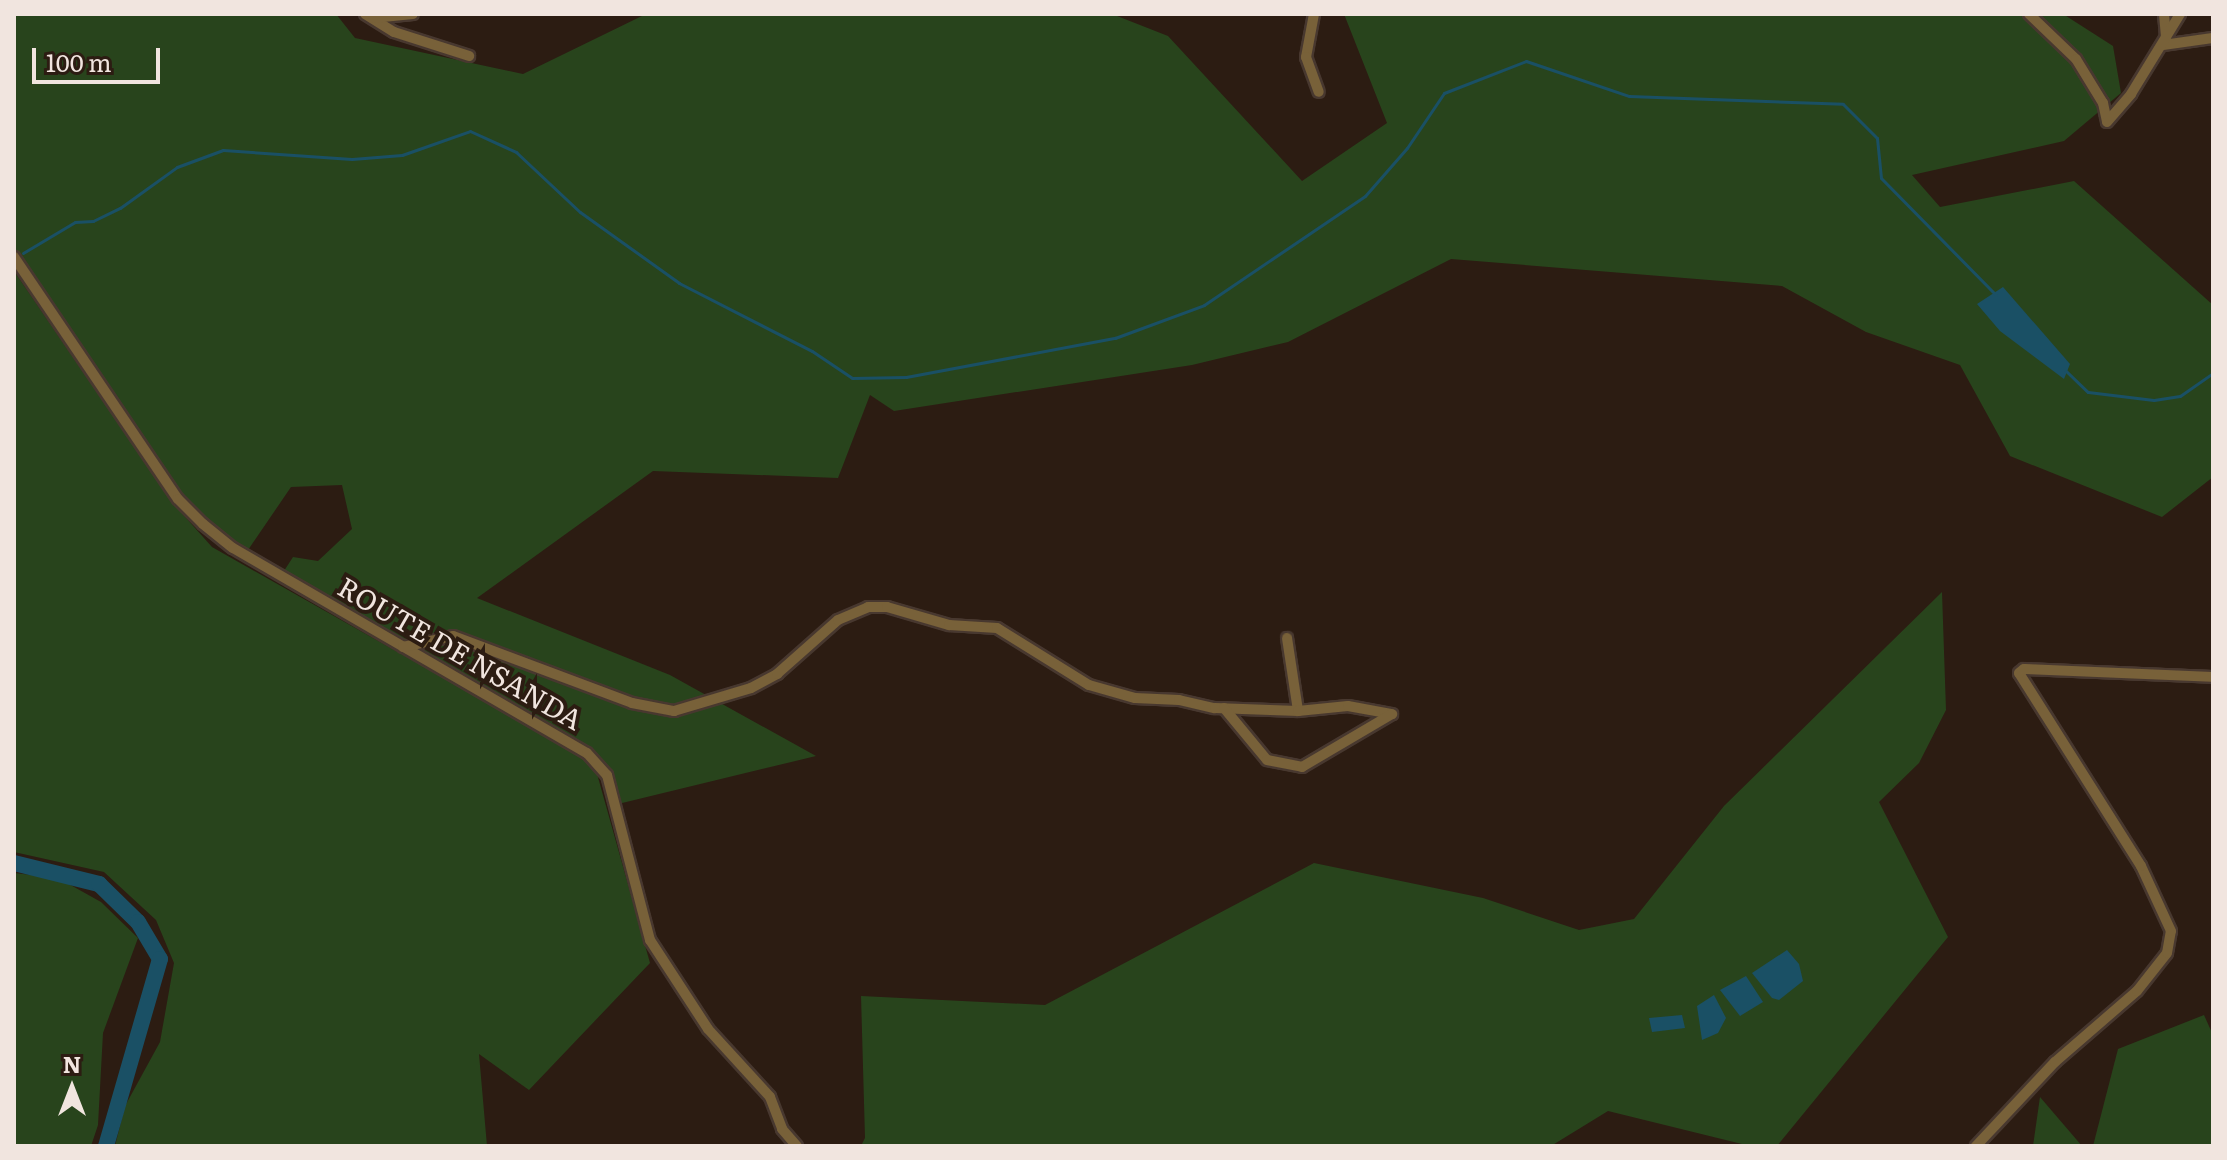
<!DOCTYPE html>
<style>
body{margin:0}
#map{position:relative;width:2227px;height:1160px;overflow:hidden;background:#2c1c12;font-family:Literata,serif}
div>[style]{position:absolute}
.green>*{inset:0;background:#28441c}
.water>*{inset:0;background:#1a5065}
.stream>*{height:3px;margin:-1.5px;padding:0 1.5px;transform-origin:1.5px;border-radius:1.5px;background:#1a5065}
.river>*{height:16px;margin:-8px;padding:0 8px;transform-origin:8px;border-radius:8px;background:#1a5065}
.roads{filter:drop-shadow(2px 0 #48382f) drop-shadow(-2px 0 #48382f) drop-shadow(0 2px #48382f) drop-shadow(0 -2px #48382f)}
.minor>*{height:10px;margin:-5px;padding:0 5px;transform-origin:5px;border-radius:5px;background:#786139}
span{translate:-50% -50%;white-space:nowrap;text-align:center;line-height:1.15;-webkit-text-stroke:8px #2c1c12;paint-order:stroke}
.street-label{font-size:28px;color:#f1e5df}
.frame{position:absolute;inset:0;border:16px solid #f1e5df;pointer-events:none}
.north{position:absolute;left:32px;top:1048px;width:80px;height:80px;-webkit-text-stroke:6px #2c1c12;paint-order:stroke;rotate:0deg;font-size:22px;font-weight:700;line-height:32px;text-align:center;color:#f1e5df}
.north::after{content:'';display:block;margin:auto;width:28px;height:36px;background:#f1e5df;clip-path:polygon(50% 0,100% 100%,50% 72%,0 100%)}
.scale{position:absolute;left:32px;top:48px;width:128px;height:36px;box-sizing:border-box;border:4px solid #f1e5df;border-top:0;padding-left:10px;font-size:24px;line-height:28px;white-space:nowrap;color:#f1e5df;-webkit-text-stroke:6px #2c1c12;paint-order:stroke}
</style>
<div id="map">
<div class="green">
<div style="clip-path:polygon(14px 14px,336px 14px,355px 38px,523px 74px,646px 14px,1112px 14px,1168px 36px,1302px 181px,1387px 123px,1344px 14px,2063px 14px,2113px 46px,2121px 93px,2064px 141px,1912px 175px,1940px 207px,2074px 181px,2213px 305px,2213px 477px,2162px 517px,2010px 456px,1960px 365px,1866px 332px,1782px 286px,1451px 259px,1288px 342px,1192px 365px,894px 411px,870px 395px,838px 478px,653px 471px,477px 598px,670px 675px,816px 756px,618px 804px,610px 774px,588px 748px,282px 574px,293px 557px,318px 561px,352px 529px,342px 485px,291px 487px,246px 553px,180px 498px,14px 252px)"></div>
<div style="clip-path:polygon(14px 271px,171px 501px,212px 547px,594px 763px,650px 963px,529px 1090px,479px 1054px,487px 1146px,115px 1146px,125px 1106px,160px 1042px,174px 963px,156px 920px,104px 872px,14px 852px)"></div>
<div style="clip-path:polygon(1942px 592px,1946px 710px,1919px 763px,1879px 802px,1948px 937px,1777px 1146px,1750px 1146px,1608px 1111px,1551px 1146px,861px 1146px,865px 1138px,861px 996px,1045px 1005px,1314px 863px,1483px 898px,1579px 930px,1634px 919px,1724px 806px)"></div>
<div style="clip-path:polygon(14px 873px,58px 878px,101px 902px,138px 938px,103px 1033px,98px 1125px,91px 1146px,14px 1146px)"></div>
<div style="clip-path:polygon(2204px 1015px,2213px 1035px,2213px 1146px,2093px 1146px,2118px 1049px)"></div>
<div style="clip-path:polygon(2040px 1097px,2082px 1146px,2033px 1146px)"></div>
</div>
<div class="water">
<div style="clip-path:polygon(2003px 287px,2070px 364px,2064px 379px,2000px 331px,1977px 304px)"></div>
<div style="clip-path:polygon(1787px 950px,1799px 964px,1803px 981px,1779px 1000px,1772px 998px,1752px 973px)"></div>
<div style="clip-path:polygon(1746px 976px,1763px 1002px,1740px 1016px,1720px 990px)"></div>
<div style="clip-path:polygon(1714px 995px,1726px 1018px,1718px 1033px,1702px 1040px,1697px 1006px)"></div>
<div style="clip-path:polygon(1682px 1015px,1685px 1028px,1652px 1032px,1649px 1018px)"></div>
</div>
<div class="stream">
<div style="left:23px;top:253px;width:61px;rotate:-30.8deg"></div>
<div style="left:75px;top:222px;width:18px;rotate:-3deg"></div>
<div style="left:93px;top:221px;width:30px;rotate:-26deg"></div>
<div style="left:120px;top:208px;width:70px;rotate:-35.7deg"></div>
<div style="left:177px;top:167px;width:49px;rotate:-20.3deg"></div>
<div style="left:223px;top:150px;width:129px;rotate:4deg"></div>
<div style="left:352px;top:159px;width:50px;rotate:-4.6deg"></div>
<div style="left:402px;top:155px;width:72px;rotate:-19.4deg"></div>
<div style="left:470px;top:131px;width:51px;rotate:24.5deg"></div>
<div style="left:516px;top:152px;width:88px;rotate:43.2deg"></div>
<div style="left:580px;top:212px;width:122px;rotate:35.6deg"></div>
<div style="left:679px;top:283px;width:149px;rotate:27.1deg"></div>
<div style="left:812px;top:351px;width:48px;rotate:34deg"></div>
<div style="left:852px;top:378px;width:54px;rotate:-1.1deg"></div>
<div style="left:906px;top:377px;width:213px;rotate:-10.6deg"></div>
<div style="left:1115px;top:338px;width:95px;rotate:-20.3deg"></div>
<div style="left:1204px;top:305px;width:194px;rotate:-34.1deg"></div>
<div style="left:1365px;top:196px;width:64px;rotate:-48.8deg"></div>
<div style="left:1407px;top:148px;width:66px;rotate:-56.1deg"></div>
<div style="left:1444px;top:93px;width:88px;rotate:-21.3deg"></div>
<div style="left:1526px;top:61px;width:109px;rotate:18.8deg"></div>
<div style="left:1629px;top:96px;width:214px;rotate:2.1deg"></div>
<div style="left:1843px;top:104px;width:48px;rotate:45deg"></div>
<div style="left:1877px;top:138px;width:40px;rotate:84.3deg"></div>
<div style="left:1881px;top:178px;width:164px;rotate:45.5deg"></div>
<div style="left:2066px;top:371px;width:30px;rotate:44deg"></div>
<div style="left:2088px;top:392px;width:66px;rotate:6.9deg"></div>
<div style="left:2154px;top:400px;width:26px;rotate:-9deg"></div>
<div style="left:2180px;top:396px;width:40px;rotate:-34.9deg"></div>
</div>
<div class="river">
<div style="left:14px;top:863px;width:88px;rotate:13.9deg"></div>
<div style="left:99px;top:884px;width:54px;rotate:44.3deg"></div>
<div style="left:138px;top:922px;width:43px;rotate:59.3deg"></div>
<div style="left:160px;top:959px;width:195px;rotate:106.1deg"></div>
</div>
<div class="roads">
<div class="minor">
<div style="left:365px;top:14px;width:34px;rotate:32deg"></div>
<div style="left:394px;top:32px;width:79px;rotate:17.7deg"></div>
<div style="left:1314px;top:14px;width:44px;rotate:100.5deg"></div>
<div style="left:1306px;top:57px;width:37px;rotate:70deg"></div>
<div style="left:2029px;top:14px;width:65px;rotate:43.8deg"></div>
<div style="left:2076px;top:59px;width:52px;rotate:58.5deg"></div>
<div style="left:2103px;top:103px;width:19px;rotate:78deg"></div>
<div style="left:2164px;top:14px;width:23px;rotate:85deg"></div>
<div style="left:373px;top:18px;width:40px;rotate:-5.7deg"></div>
<div style="left:2163px;top:45px;width:50px;rotate:-8deg"></div>
<div style="left:2107px;top:122px;width:37px;rotate:-49deg"></div>
<div style="left:2131px;top:94px;width:94px;rotate:-58.5deg"></div>
<div style="left:14px;top:257px;width:292px;rotate:55.9deg"></div>
<div style="left:178px;top:499px;width:35px;rotate:45deg"></div>
<div style="left:203px;top:524px;width:38px;rotate:39deg"></div>
<div style="left:233px;top:548px;width:409px;rotate:30.1deg"></div>
<div style="left:587px;top:753px;width:30px;rotate:48deg"></div>
<div style="left:607px;top:775px;width:171px;rotate:75.4deg"></div>
<div style="left:650px;top:940px;width:106px;rotate:56.9deg"></div>
<div style="left:708px;top:1029px;width:92px;rotate:47.6deg"></div>
<div style="left:770px;top:1097px;width:34px;rotate:69deg"></div>
<div style="left:782px;top:1129px;width:23px;rotate:49deg"></div>
<div style="left:1287px;top:638px;width:74px;rotate:81.4deg"></div>
<div style="left:403px;top:647px;width:51px;rotate:-12.4deg"></div>
<div style="left:453px;top:636px;width:191px;rotate:20.5deg"></div>
<div style="left:632px;top:703px;width:43px;rotate:10.8deg"></div>
<div style="left:674px;top:711px;width:80px;rotate:-16.6deg"></div>
<div style="left:751px;top:688px;width:30px;rotate:-28deg"></div>
<div style="left:777px;top:674px;width:81px;rotate:-41.5deg"></div>
<div style="left:838px;top:620px;width:33px;rotate:-23deg"></div>
<div style="left:868px;top:607px;width:19px"></div>
<div style="left:887px;top:607px;width:65px;rotate:16.2deg"></div>
<div style="left:949px;top:625px;width:48px;rotate:3.6deg"></div>
<div style="left:997px;top:628px;width:108px;rotate:31.8deg"></div>
<div style="left:1089px;top:685px;width:48px;rotate:15.8deg"></div>
<div style="left:1135px;top:698px;width:44px;rotate:2.6deg"></div>
<div style="left:1179px;top:700px;width:37px;rotate:13deg"></div>
<div style="left:1215px;top:708px;width:83px;rotate:2.1deg"></div>
<div style="left:1298px;top:711px;width:50px;rotate:-5.7deg"></div>
<div style="left:1348px;top:706px;width:45px;rotate:10.3deg"></div>
<div style="left:1224px;top:708px;width:67px;rotate:50.4deg"></div>
<div style="left:1267px;top:760px;width:36px;rotate:11deg"></div>
<div style="left:1302px;top:767px;width:104px;rotate:-30.5deg"></div>
<div style="left:1976px;top:1146px;width:115px;rotate:-46.8deg"></div>
<div style="left:2055px;top:1062px;width:108px;rotate:-40.9deg"></div>
<div style="left:2137px;top:991px;width:48px;rotate:-51.7deg"></div>
<div style="left:2167px;top:953px;width:22px;rotate:-80deg"></div>
<div style="left:2171px;top:931px;width:72px;rotate:-114.8deg"></div>
<div style="left:2141px;top:866px;width:228px;rotate:-122.3deg"></div>
<div style="left:2019px;top:673px;width:6px;rotate:-39deg"></div>
<div style="left:2024px;top:669px;width:189px;rotate:2.4deg"></div>
</div>
</div>
<div class="street-label">
<span style="left:461px;top:652px;rotate:30deg">ROUTE DE NSANDA</span>
</div>
<div class="frame"></div>
<div class="north">N</div>
<div class="scale">100 m</div>
</div>
